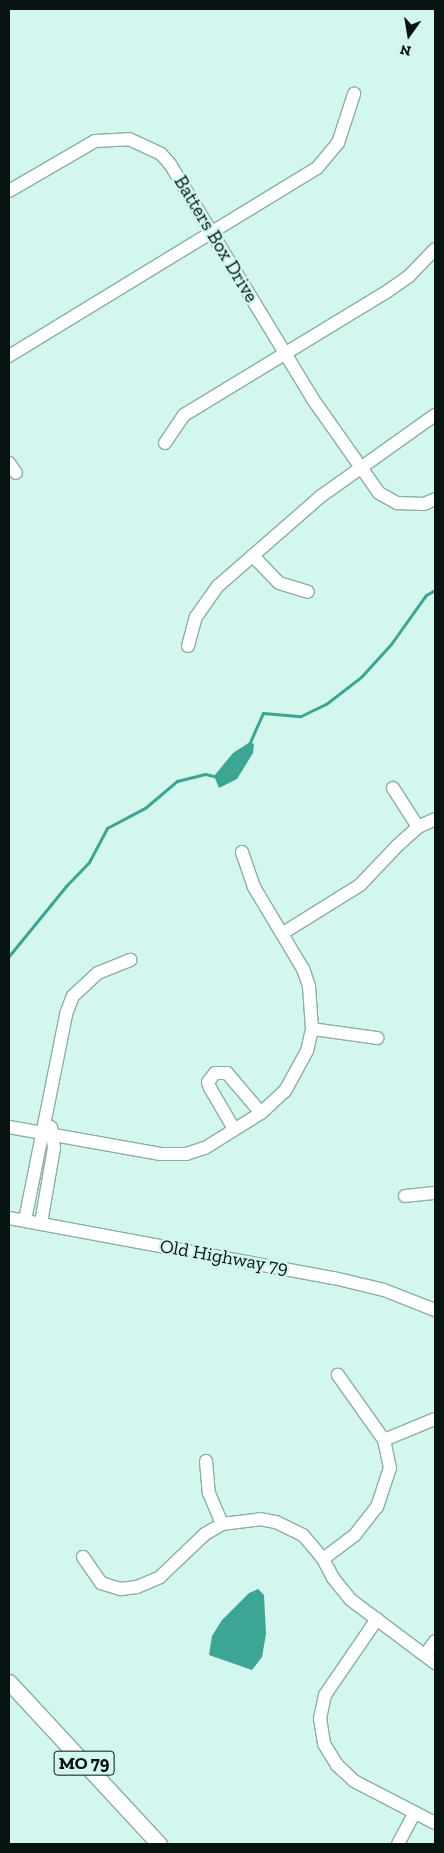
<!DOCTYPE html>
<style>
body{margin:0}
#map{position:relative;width:444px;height:1853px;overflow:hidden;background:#d3f7ee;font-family:"Zilla Slab",serif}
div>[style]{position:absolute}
.water>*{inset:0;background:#3da593}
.stream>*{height:3px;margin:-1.5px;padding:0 1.5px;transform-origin:1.5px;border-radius:1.5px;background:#3da593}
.roads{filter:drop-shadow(1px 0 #8caea6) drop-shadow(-1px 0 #8caea6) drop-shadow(0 1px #8caea6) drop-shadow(0 -1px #8caea6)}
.minor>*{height:12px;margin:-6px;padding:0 6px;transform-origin:6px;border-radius:6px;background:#fff}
.major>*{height:15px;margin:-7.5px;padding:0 7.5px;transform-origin:7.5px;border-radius:7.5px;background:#fff}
span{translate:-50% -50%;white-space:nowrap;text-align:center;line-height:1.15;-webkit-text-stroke:5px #d3f7ee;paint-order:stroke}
.shield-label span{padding:1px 4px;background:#d3f7ee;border:1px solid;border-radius:4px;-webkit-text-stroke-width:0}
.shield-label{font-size:18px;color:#071311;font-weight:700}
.street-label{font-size:19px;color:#071311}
.frame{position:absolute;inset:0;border:10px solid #071311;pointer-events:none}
.north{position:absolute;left:384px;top:10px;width:50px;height:50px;-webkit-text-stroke:4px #d3f7ee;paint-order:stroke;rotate:193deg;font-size:14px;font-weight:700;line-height:20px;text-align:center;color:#071311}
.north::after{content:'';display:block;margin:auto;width:18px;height:22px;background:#071311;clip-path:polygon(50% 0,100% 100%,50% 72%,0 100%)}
</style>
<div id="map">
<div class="water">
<div style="clip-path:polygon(250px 742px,254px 744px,253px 753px,237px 779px,219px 788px,214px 776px,233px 753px)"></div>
<div style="clip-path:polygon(258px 1589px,264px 1595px,266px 1634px,262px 1657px,252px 1670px,209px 1655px,212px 1636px,222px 1620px,249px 1593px)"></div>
</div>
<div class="stream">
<div style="left:250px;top:742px;width:32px;rotate:-66deg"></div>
<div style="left:263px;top:713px;width:38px;rotate:5deg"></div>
<div style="left:301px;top:716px;width:28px;rotate:-26deg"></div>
<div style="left:326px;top:704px;width:44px;rotate:-37.6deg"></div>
<div style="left:361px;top:677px;width:45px;rotate:-47.7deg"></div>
<div style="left:391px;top:644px;width:60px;rotate:-54.5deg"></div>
<div style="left:426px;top:595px;width:10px;rotate:-29deg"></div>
<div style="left:9px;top:956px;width:90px;rotate:-50.8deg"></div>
<div style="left:66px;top:886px;width:33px;rotate:-46deg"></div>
<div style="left:89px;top:862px;width:38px;rotate:-62deg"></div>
<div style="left:107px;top:828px;width:43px;rotate:-27.8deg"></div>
<div style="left:145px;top:808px;width:42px;rotate:-40.2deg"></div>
<div style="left:177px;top:781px;width:29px;rotate:-14deg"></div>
<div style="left:205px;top:774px;width:9px;rotate:13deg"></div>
</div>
<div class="roads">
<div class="minor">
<div style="left:9px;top:191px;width:99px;rotate:-30.2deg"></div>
<div style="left:95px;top:141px;width:34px;rotate:-3deg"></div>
<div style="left:129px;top:139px;width:35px;rotate:25deg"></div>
<div style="left:161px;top:154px;width:13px;rotate:48deg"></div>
<div style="left:170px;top:164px;width:274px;rotate:58.7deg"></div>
<div style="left:312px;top:398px;width:116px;rotate:54.8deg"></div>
<div style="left:379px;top:493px;width:21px;rotate:29deg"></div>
<div style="left:397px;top:503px;width:27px;rotate:2deg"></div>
<div style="left:424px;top:504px;width:12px;rotate:-24deg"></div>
<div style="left:9px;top:356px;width:361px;rotate:-31.4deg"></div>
<div style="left:317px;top:168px;width:33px;rotate:-50deg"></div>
<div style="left:338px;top:143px;width:52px;rotate:-71.9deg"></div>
<div style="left:165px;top:443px;width:34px;rotate:-56deg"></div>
<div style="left:184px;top:415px;width:235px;rotate:-31.3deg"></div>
<div style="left:385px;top:293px;width:29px;rotate:-35deg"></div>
<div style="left:409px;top:276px;width:37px;rotate:-46deg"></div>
<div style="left:9px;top:463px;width:12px;rotate:55deg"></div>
<div style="left:253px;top:556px;width:37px;rotate:46deg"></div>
<div style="left:279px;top:583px;width:30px;rotate:17deg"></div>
<div style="left:188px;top:646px;width:30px;rotate:-75deg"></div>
<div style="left:196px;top:617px;width:38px;rotate:-55deg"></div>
<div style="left:218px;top:586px;width:135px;rotate:-41.1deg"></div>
<div style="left:320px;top:497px;width:141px;rotate:-35.5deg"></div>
<div style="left:393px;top:788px;width:46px;rotate:57.3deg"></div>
<div style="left:283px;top:933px;width:91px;rotate:-31.9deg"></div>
<div style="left:360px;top:885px;width:54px;rotate:-46.5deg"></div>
<div style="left:397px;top:846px;width:28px;rotate:-42deg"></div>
<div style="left:418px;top:827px;width:19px;rotate:-25deg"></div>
<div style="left:312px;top:1029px;width:66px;rotate:7.9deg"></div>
<div style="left:9px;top:1127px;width:154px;rotate:10.1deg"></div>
<div style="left:161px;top:1154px;width:25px"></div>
<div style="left:186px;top:1154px;width:20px;rotate:-18deg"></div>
<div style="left:205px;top:1148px;width:66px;rotate:-32deg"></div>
<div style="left:261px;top:1113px;width:33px;rotate:-43deg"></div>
<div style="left:285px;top:1091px;width:46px;rotate:-61.2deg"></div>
<div style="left:307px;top:1051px;width:23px;rotate:-77deg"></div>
<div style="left:312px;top:1029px;width:43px;rotate:-94deg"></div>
<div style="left:309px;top:986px;width:18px;rotate:-109deg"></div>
<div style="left:303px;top:969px;width:96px;rotate:-120.9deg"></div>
<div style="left:254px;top:887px;width:37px;rotate:-109deg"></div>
<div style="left:234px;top:1129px;width:48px;rotate:-120.3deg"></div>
<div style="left:210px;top:1088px;width:6px;rotate:-108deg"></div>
<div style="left:208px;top:1082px;width:11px;rotate:-52deg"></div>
<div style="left:215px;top:1073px;width:12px"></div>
<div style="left:227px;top:1073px;width:52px;rotate:49.6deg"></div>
<div style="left:405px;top:1196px;width:30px;rotate:-6deg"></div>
<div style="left:9px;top:1218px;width:330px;rotate:10.5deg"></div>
<div style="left:334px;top:1278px;width:51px;rotate:13.5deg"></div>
<div style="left:384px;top:1290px;width:55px;rotate:21.4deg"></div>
<div style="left:25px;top:1220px;width:210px;rotate:-78.7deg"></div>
<div style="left:66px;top:1014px;width:19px;rotate:-69deg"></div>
<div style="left:73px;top:996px;width:34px;rotate:-43deg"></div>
<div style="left:98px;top:973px;width:35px;rotate:-22deg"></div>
<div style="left:41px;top:1223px;width:76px;rotate:-80.2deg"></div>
<div style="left:54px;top:1148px;width:21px;rotate:-98deg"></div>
<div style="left:384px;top:1440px;width:55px;rotate:-22.4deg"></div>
<div style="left:206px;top:1461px;width:32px;rotate:85deg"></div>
<div style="left:209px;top:1493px;width:34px;rotate:67deg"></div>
<div style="left:83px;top:1557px;width:32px;rotate:55deg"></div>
<div style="left:101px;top:1583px;width:21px;rotate:17deg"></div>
<div style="left:121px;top:1589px;width:16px;rotate:-7deg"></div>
<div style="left:137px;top:1587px;width:25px;rotate:-23deg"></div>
<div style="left:160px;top:1577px;width:62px;rotate:-43.7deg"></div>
<div style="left:205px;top:1534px;width:20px;rotate:-30deg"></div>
<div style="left:222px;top:1524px;width:38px;rotate:-7deg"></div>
<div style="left:260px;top:1519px;width:16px;rotate:11deg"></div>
<div style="left:276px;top:1522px;width:30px;rotate:26deg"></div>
<div style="left:303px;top:1535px;width:31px;rotate:50deg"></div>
<div style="left:323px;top:1559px;width:21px;rotate:62deg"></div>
<div style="left:333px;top:1578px;width:28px;rotate:51deg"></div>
<div style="left:351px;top:1600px;width:105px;rotate:36.9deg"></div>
<div style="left:323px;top:1559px;width:39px;rotate:-37deg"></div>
<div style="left:354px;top:1536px;width:37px;rotate:-52deg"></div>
<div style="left:377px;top:1507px;width:41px;rotate:-71.6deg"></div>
<div style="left:390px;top:1468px;width:29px;rotate:-102deg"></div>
<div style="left:384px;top:1440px;width:80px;rotate:-125.3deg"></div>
<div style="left:377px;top:1619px;width:92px;rotate:124.4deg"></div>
<div style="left:325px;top:1695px;width:24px;rotate:102deg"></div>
<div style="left:320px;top:1718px;width:26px;rotate:81deg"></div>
<div style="left:324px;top:1744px;width:25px;rotate:58deg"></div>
<div style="left:337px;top:1765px;width:23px;rotate:43deg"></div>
<div style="left:354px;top:1781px;width:91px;rotate:27.4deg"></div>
<div style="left:425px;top:1655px;width:17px;rotate:-54deg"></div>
<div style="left:398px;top:1844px;width:34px;rotate:-62deg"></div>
</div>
<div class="major">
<div style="left:9px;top:1682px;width:221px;rotate:47.2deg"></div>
</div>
</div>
<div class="shield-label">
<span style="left:84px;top:1763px">MO 79</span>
</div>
<div class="street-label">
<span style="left:216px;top:239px;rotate:59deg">Batters Box Drive</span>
<span style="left:224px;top:1257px;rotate:10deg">Old Highway 79</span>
</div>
<div class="frame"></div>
<div class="north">N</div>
</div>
